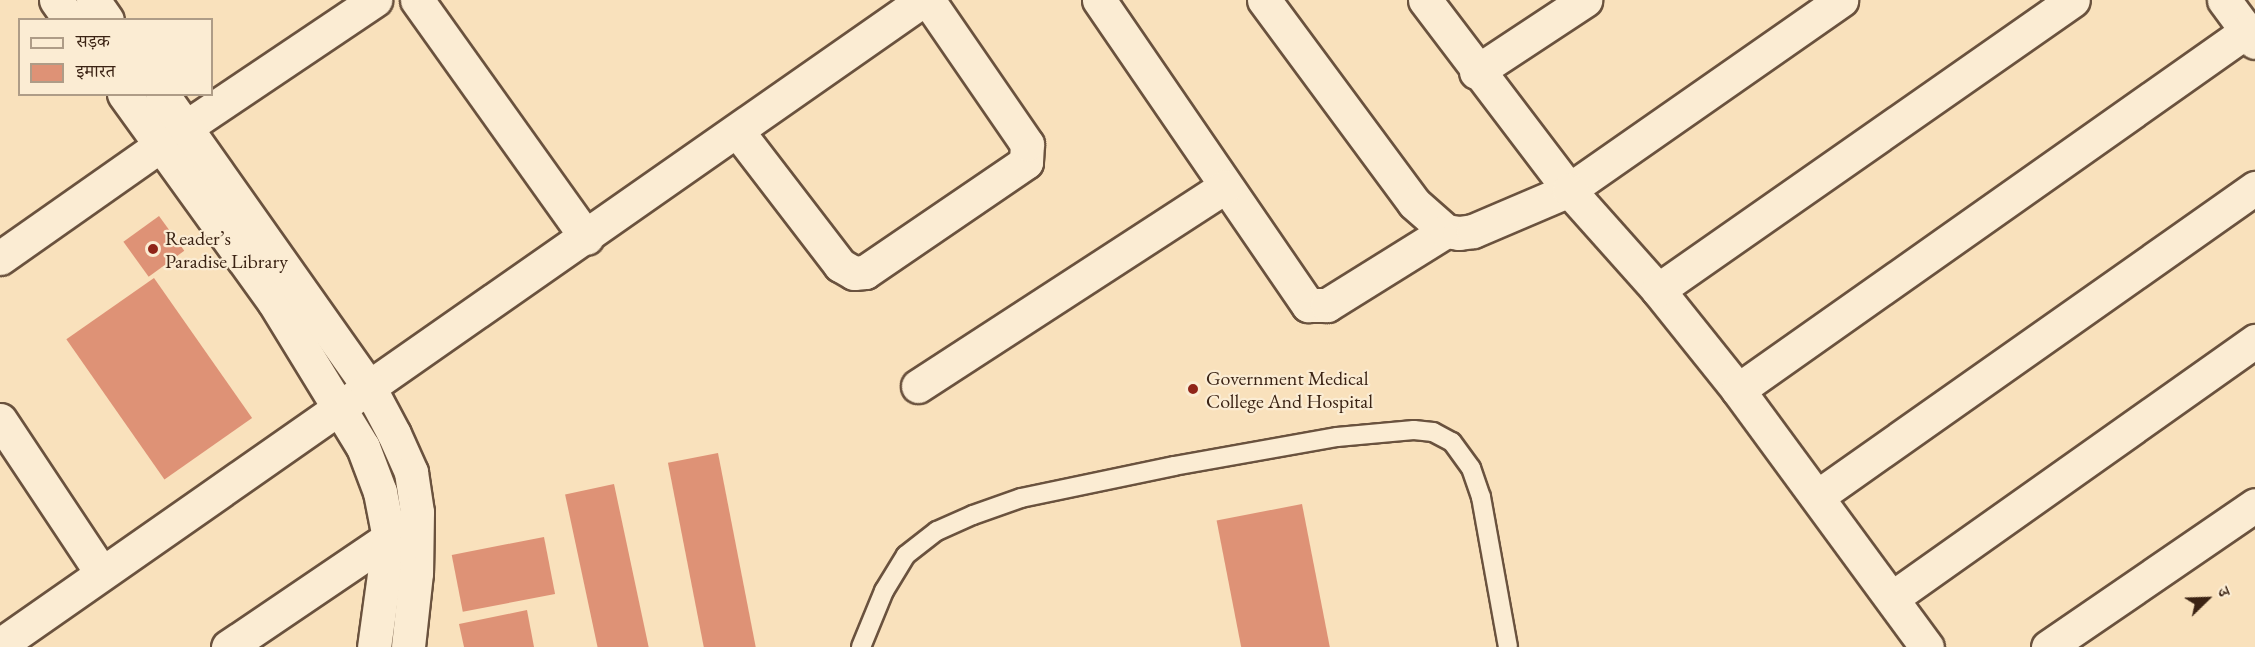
<!DOCTYPE html>
<meta charset="utf-8">
<style>
body{margin:0}
#map{position:relative;width:2255px;height:647px;overflow:hidden;background:#f9e1bc;font-family:"EB Garamond","Noto Serif Devanagari",serif}
div>[style]{position:absolute}
.building>*{inset:0;background:#de9276;transform-origin:0 0}
.roads{filter:drop-shadow(2px 0 #6a523e) drop-shadow(-2px 0 #6a523e) drop-shadow(0 2px #6a523e) drop-shadow(0 -2px #6a523e)}
.lane>*{height:18px;margin:-9px;padding:0 9px;transform-origin:9px;border-radius:9px;background:#fbecd3}
.street>*{height:33px;margin:-16.5px;padding:0 16.5px;transform-origin:16.5px;border-radius:16.5px;background:#fbecd3}
.secondary>*{height:33px;margin:-16.5px;padding:0 16.5px;transform-origin:16.5px;border-radius:16.5px;background:#fbecd3}
.dots>*{width:16px;height:16px;translate:-50% -50%;box-sizing:border-box;border:3px solid #fbecd3;border-radius:50%}
span{translate:-50% -50%;white-space:nowrap;text-align:center;line-height:1.15;-webkit-text-stroke:4.5px #fbecd3;paint-order:stroke}
.poi-label{font-size:20px;color:#3b2314}
.left{translate:0 -50%;text-align:left}
.legend{position:absolute;left:18px;top:18px;width:195px;height:78px;box-sizing:border-box;background:#fbecd3;border:2px solid #ae9c87;margin:0;padding:8px 10px;list-style:none;font-size:18px;color:#3b2314}
.legend li{display:flex;align-items:center;gap:12px;height:30px}
.legend b{width:30px;border:2px solid #ae9c87}
.north{position:absolute;left:2177px;top:569px;width:60px;height:60px;-webkit-text-stroke:4px #fbecd3;paint-order:stroke;rotate:67deg;font-size:16px;font-weight:700;line-height:24px;text-align:center;color:#3b2314}
.north::after{content:'';display:block;margin:auto;width:21px;height:27px;background:#3b2314;clip-path:polygon(50% 0,100% 100%,50% 72%,0 100%)}
</style>
<div id="map">
<div class="building">
<div style="left:159px;top:216px;width:43px;height:44px;rotate:54deg"></div>
<div style="left:154px;top:278px;width:171px;height:107px;rotate:55deg"></div>
<div style="left:718px;top:453px;width:198px;height:51px;rotate:79deg"></div>
<div style="left:614px;top:484px;width:167px;height:50px;rotate:78deg"></div>
<div style="left:1302px;top:504px;width:146px;height:87px;rotate:79deg"></div>
<div style="left:544px;top:537px;width:58px;height:94px;rotate:79deg"></div>
<div style="clip-path:polygon(527px 610px,534px 647px,464px 647px,459px 624px)"></div>
</div>
<div class="roads">
<div class="lane">
<div style="left:861px;top:647px;width:61px;rotate:-67.7deg"></div>
<div style="left:884px;top:591px;width:42px;rotate:-58.6deg"></div>
<div style="left:906px;top:555px;width:39px;rotate:-38deg"></div>
<div style="left:937px;top:531px;width:39px;rotate:-24deg"></div>
<div style="left:973px;top:515px;width:51px;rotate:-19.5deg"></div>
<div style="left:1021px;top:498px;width:156px;rotate:-11.8deg"></div>
<div style="left:1174px;top:466px;width:166px;rotate:-10.1deg"></div>
<div style="left:1337px;top:437px;width:77px;rotate:-5.2deg"></div>
<div style="left:1414px;top:430px;width:19px;rotate:6deg"></div>
<div style="left:1433px;top:432px;width:21px;rotate:28deg"></div>
<div style="left:1452px;top:442px;width:32px;rotate:54deg"></div>
<div style="left:1471px;top:468px;width:31px;rotate:71deg"></div>
<div style="left:1481px;top:497px;width:152px;rotate:79.8deg"></div>
</div>
<div class="street">
<div style="left:417px;top:0;width:292px;rotate:54.5deg"></div>
<div style="left:1099px;top:0;width:370px;rotate:55.6deg"></div>
<div style="left:1308px;top:305px;width:19px"></div>
<div style="left:1327px;top:305px;width:140px;rotate:-31.9deg"></div>
<div style="left:1264px;top:0;width:252px;rotate:53.5deg"></div>
<div style="left:1414px;top:203px;width:43px;rotate:41.2deg"></div>
<div style="left:1446px;top:231px;width:13px;rotate:9deg"></div>
<div style="left:1459px;top:233px;width:14px;rotate:-8deg"></div>
<div style="left:1473px;top:231px;width:104px;rotate:-23.1deg"></div>
<div style="left:1569px;top:190px;width:332px;rotate:-34.9deg"></div>
<div style="left:1425px;top:0;width:238px;rotate:52.8deg"></div>
<div style="left:1569px;top:190px;width:134px;rotate:48.3deg"></div>
<div style="left:1658px;top:290px;width:128px;rotate:51.3deg"></div>
<div style="left:1738px;top:390px;width:319px;rotate:53.7deg"></div>
<div style="left:2224px;top:0;width:52px;rotate:53.6deg"></div>
<div style="left:1476px;top:72px;width:131px;rotate:-33.4deg"></div>
<div style="left:186px;top:127px;width:228px;rotate:-33.9deg"></div>
<div style="left:738px;top:132px;width:168px;rotate:52.5deg"></div>
<div style="left:840px;top:265px;width:16px;rotate:30deg"></div>
<div style="left:854px;top:273px;width:11px;rotate:-5deg"></div>
<div style="left:865px;top:272px;width:195px;rotate:-34.3deg"></div>
<div style="left:1026px;top:162px;width:18px;rotate:-87deg"></div>
<div style="left:1027px;top:144px;width:175px;rotate:-124.5deg"></div>
<div style="left:0;top:258px;width:197px;rotate:-35.1deg"></div>
<div style="left:1658px;top:290px;width:506px;rotate:-34.95deg"></div>
<div style="left:918px;top:386px;width:366px;rotate:-33deg"></div>
<div style="left:1738px;top:390px;width:623px;rotate:-35.2deg"></div>
<div style="left:0;top:420px;width:182px;rotate:56.4deg"></div>
<div style="left:1818px;top:496px;width:535px;rotate:-35.18deg"></div>
<div style="left:1892px;top:598px;width:445px;rotate:-35.3deg"></div>
<div style="left:0;top:645px;width:1126px;rotate:-34.95deg"></div>
<div style="left:228px;top:647px;width:194px;rotate:-34.1deg"></div>
<div style="left:2048px;top:647px;width:251px;rotate:-34.4deg"></div>
</div>
<div class="secondary">
<div style="left:56px;top:0;width:24px;rotate:55deg"></div>
<div style="left:93px;top:0;width:24px;rotate:55deg"></div>
<div style="left:124px;top:94px;width:256px;rotate:54.2deg"></div>
<div style="left:274px;top:302px;width:170px;rotate:58.5deg"></div>
<div style="left:363px;top:447px;width:48px;rotate:69.3deg"></div>
<div style="left:380px;top:492px;width:47px;rotate:78.9deg"></div>
<div style="left:389px;top:538px;width:110px;rotate:97.8deg"></div>
<div style="left:162px;top:94px;width:359px;rotate:54.8deg"></div>
<div style="left:369px;top:387px;width:53px;rotate:62deg"></div>
<div style="left:394px;top:434px;width:42px;rotate:65.9deg"></div>
<div style="left:411px;top:472px;width:40px;rotate:81.5deg"></div>
<div style="left:417px;top:512px;width:61px;rotate:90.9deg"></div>
<div style="left:416px;top:573px;width:74px;rotate:96.2deg"></div>
</div>
</div>
<div class="dots">
<div style="left:153px;top:249px;background:#8f2418"></div>
<div style="left:1193px;top:389px;background:#8f2418"></div>
</div>
<div class="poi-label">
<span class="left" style="left:165px;top:250px">Reader’s<br>Paradise Library</span>
<span class="left" style="left:1206px;top:390px">Government Medical<br>College And Hospital</span>
</div>
<ul class="legend">
<li><b style="height:8px;background:#fbecd3"></b>सड़क</li>
<li><b style="height:16px;background:#de9276"></b>इमारत</li>
</ul>
<div class="north">उ</div>
</div>
